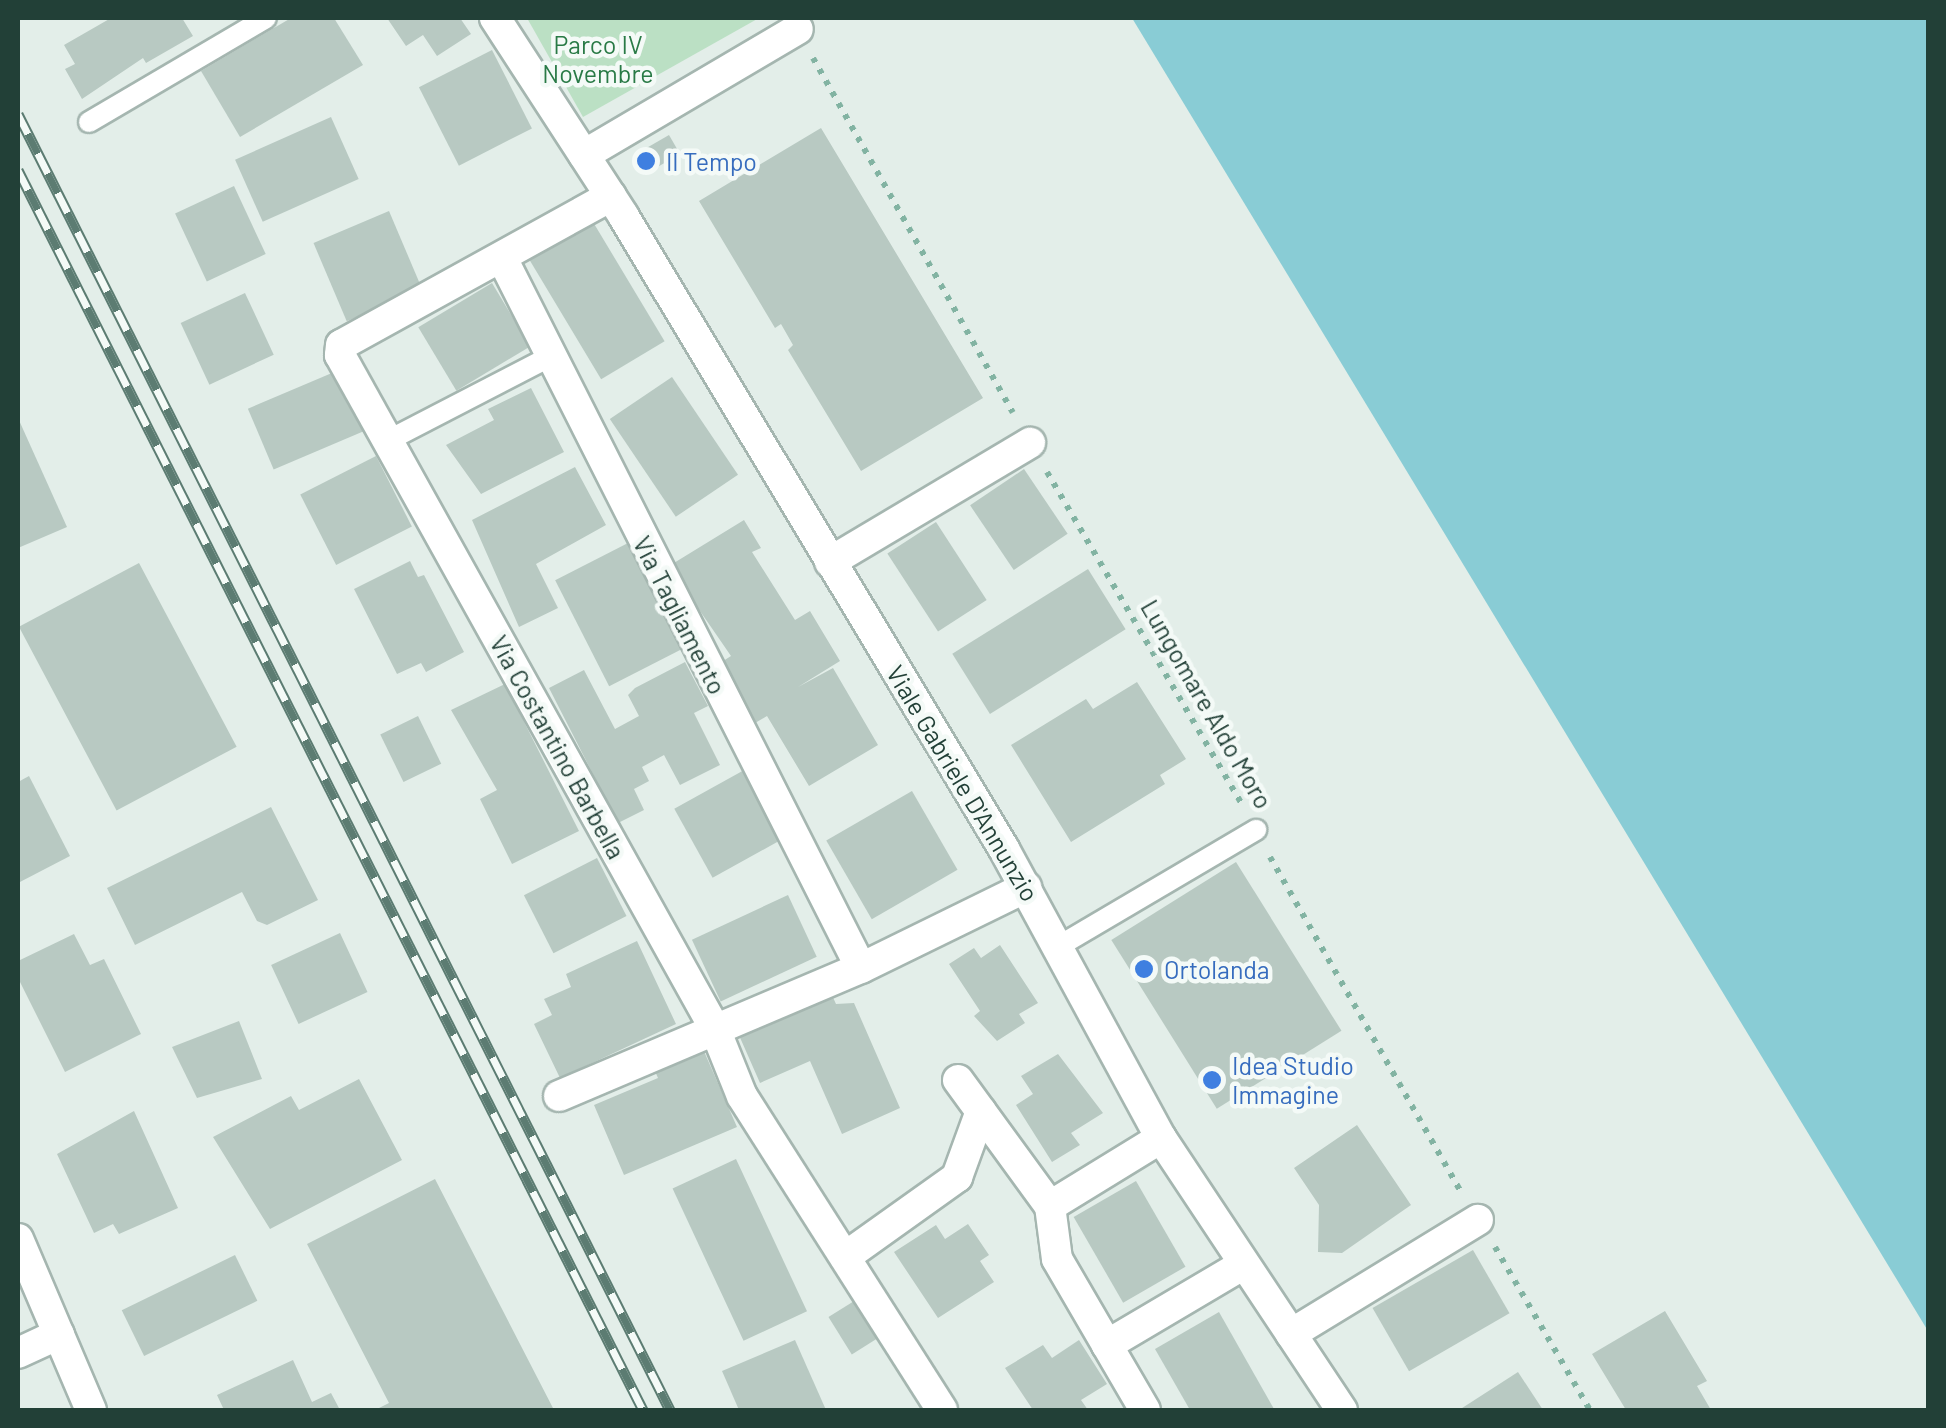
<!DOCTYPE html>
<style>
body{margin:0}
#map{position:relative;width:1946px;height:1428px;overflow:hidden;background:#e3eee9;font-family:Barlow,sans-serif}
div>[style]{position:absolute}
.green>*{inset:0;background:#bbe0c4}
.water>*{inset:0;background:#89ccd5}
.building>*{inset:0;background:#b8c9c2;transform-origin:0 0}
.path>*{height:6px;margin-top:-3px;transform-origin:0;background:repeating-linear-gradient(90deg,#82b3a2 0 5px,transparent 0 13px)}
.roads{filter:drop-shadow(2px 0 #a5b6b0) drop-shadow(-2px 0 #a5b6b0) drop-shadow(0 2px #a5b6b0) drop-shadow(0 -2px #a5b6b0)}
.service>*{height:20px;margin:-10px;padding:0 10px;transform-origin:10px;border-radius:10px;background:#fff}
.minor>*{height:30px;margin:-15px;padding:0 15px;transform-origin:15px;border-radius:15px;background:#fff}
.secondary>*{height:30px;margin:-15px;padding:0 15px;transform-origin:15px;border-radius:15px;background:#fff}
.rail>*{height:11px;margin-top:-5.5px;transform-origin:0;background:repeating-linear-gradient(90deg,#f4faf7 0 22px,#5c7c72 0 44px);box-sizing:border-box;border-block:2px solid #5c7c72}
.dots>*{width:28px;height:28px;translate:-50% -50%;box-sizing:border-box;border:5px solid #f4faf7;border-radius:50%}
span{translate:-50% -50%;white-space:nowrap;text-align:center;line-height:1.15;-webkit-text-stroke:9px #f4faf7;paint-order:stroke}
.park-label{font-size:25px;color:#297a46}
.shop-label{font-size:25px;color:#366cbe}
.left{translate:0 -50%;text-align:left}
.street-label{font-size:25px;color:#224037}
.frame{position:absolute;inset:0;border:20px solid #224037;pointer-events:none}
</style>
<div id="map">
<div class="green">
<div style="clip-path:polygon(527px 18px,759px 18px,583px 117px)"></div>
</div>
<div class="water">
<div style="clip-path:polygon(1132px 18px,1928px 18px,1928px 1331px)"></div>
</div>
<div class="building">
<div style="clip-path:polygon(111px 18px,182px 18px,193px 36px,146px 63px,143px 58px,82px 99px,65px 69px,75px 64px,64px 45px)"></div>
<div style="clip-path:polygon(291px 18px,334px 18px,363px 65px,240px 137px,201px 71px)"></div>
<div style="clip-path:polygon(387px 18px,460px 18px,471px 34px,437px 56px,423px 35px,406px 46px)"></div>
<div style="left:492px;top:50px;width:88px;height:82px;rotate:63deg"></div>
<div style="left:331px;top:117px;width:68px;height:105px;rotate:66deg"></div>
<div style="clip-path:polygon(821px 128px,983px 398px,861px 471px,788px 350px,793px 345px,781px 324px,775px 328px,699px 201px)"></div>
<div style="left:669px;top:135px;width:22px;height:41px;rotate:60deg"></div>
<div style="left:234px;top:186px;width:75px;height:65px;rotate:65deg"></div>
<div style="left:389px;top:211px;width:85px;height:82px;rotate:67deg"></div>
<div style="left:593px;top:222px;width:139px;height:74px;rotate:59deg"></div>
<div style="left:492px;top:283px;width:74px;height:86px;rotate:59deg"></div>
<div style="left:245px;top:293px;width:68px;height:71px;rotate:65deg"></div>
<div style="left:339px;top:370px;width:66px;height:99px;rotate:67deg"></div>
<div style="left:672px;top:377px;width:118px;height:75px;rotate:56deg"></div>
<div style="clip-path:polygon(531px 388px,564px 452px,481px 494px,446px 445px,494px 420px,488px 409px)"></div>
<div style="clip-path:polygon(18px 418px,67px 527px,18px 548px)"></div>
<div style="left:376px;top:456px;width:79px;height:85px;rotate:63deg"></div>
<div style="clip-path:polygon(575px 467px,606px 525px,536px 564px,558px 608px,519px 627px,472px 520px)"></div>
<div style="left:1024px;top:469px;width:78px;height:65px;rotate:56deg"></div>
<div style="clip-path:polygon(744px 520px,761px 548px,752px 552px,795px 620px,810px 611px,840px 661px,798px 687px,833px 668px,878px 745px,809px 786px,767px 716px,750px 726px,720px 663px,731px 656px,669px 566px)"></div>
<div style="left:936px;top:522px;width:93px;height:58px;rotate:57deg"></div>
<div style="left:630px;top:542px;width:119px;height:84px;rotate:63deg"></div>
<div style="clip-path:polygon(410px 561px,418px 577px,424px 575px,464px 652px,426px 672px,421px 663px,397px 674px,354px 589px)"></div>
<div style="left:139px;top:563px;width:208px;height:136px;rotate:62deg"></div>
<div style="left:1088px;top:569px;width:71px;height:160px;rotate:58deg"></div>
<div style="clip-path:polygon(685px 662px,708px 706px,694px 713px,720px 765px,680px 785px,664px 755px,642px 767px,649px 781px,634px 789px,644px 810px,618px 823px,549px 688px,584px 670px,615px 729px,639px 716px,628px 695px,635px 688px)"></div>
<div style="clip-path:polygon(1137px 682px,1186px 759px,1160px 775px,1165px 784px,1071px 842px,1011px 745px,1086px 699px,1093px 709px)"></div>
<div style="clip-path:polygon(505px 684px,579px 831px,512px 864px,480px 799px,497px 790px,451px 710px)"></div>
<div style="left:418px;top:716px;width:53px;height:42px;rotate:64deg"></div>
<div style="left:746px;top:769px;width:79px;height:82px;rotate:61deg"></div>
<div style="clip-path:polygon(29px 776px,70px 856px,18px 883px,18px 782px)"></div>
<div style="left:912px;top:791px;width:91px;height:99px;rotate:60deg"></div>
<div style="clip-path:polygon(271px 807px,318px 900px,267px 925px,257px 921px,242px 892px,135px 945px,107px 888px)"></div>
<div style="left:597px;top:858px;width:65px;height:82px;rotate:63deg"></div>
<div style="left:1236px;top:862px;width:199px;height:147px;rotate:58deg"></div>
<div style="left:788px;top:895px;width:68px;height:106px;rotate:65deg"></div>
<div style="left:340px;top:933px;width:65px;height:76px;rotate:65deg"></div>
<div style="clip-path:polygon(74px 934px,90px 965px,104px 959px,141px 1034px,65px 1072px,18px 978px,18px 961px)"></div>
<div style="clip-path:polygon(637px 941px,676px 1024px,560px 1078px,534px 1024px,552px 1015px,544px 999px,571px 987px,566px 974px)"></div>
<div style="clip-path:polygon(1000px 945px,1038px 1003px,1019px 1014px,1025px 1023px,997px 1041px,974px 1016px,980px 1011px,949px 964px,974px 948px,981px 958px)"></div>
<div style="clip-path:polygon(831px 993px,836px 1004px,854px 1003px,900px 1108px,842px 1134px,810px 1061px,760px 1083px,738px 1033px)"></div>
<div style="clip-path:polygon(239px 1021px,262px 1079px,197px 1098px,172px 1047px)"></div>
<div style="clip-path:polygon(703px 1049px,737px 1127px,624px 1175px,594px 1105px,658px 1078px,654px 1069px)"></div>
<div style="clip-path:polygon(1058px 1054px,1103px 1113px,1071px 1133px,1080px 1145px,1052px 1162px,1016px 1105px,1033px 1094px,1021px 1076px)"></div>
<div style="clip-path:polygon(359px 1079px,402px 1160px,270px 1229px,213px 1137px,291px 1096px,299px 1110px)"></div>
<div style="clip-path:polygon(134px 1111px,178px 1208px,119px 1234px,113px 1224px,94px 1233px,57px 1154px)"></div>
<div style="clip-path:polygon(1357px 1125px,1411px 1205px,1342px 1253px,1318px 1252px,1319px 1205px,1294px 1168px)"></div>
<div style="left:736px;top:1159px;width:168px;height:70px;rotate:65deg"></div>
<div style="clip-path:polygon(435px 1179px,554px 1410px,375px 1410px,389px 1403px,307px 1244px)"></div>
<div style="left:1136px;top:1181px;width:99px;height:72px;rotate:60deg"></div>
<div style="clip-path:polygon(968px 1224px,989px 1255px,980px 1261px,994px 1282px,938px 1318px,894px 1252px,936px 1225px,945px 1239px)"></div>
<div style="left:1473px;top:1250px;width:73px;height:116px;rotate:60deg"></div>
<div style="left:235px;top:1255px;width:51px;height:126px;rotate:64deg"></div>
<div style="left:859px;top:1298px;width:44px;height:36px;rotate:58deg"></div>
<div style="clip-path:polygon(1665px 1311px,1707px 1381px,1697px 1386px,1711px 1410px,1626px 1410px,1592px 1354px)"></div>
<div style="clip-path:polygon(1219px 1312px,1274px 1409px,1271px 1410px,1190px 1410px,1155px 1349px)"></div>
<div style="clip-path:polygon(795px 1340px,826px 1410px,739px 1410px,722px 1371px)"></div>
<div style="clip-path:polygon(1079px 1340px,1107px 1384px,1081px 1400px,1088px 1410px,1033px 1410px,1005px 1368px,1043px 1345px,1052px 1358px)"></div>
<div style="clip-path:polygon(293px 1360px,312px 1402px,331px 1393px,340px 1410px,224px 1410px,217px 1395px)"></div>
<div style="clip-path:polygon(1518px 1372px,1543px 1410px,1459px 1410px)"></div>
</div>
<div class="path">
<div style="left:813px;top:58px;width:407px;rotate:60.6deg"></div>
<div style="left:1047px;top:472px;width:387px;rotate:59.6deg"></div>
<div style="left:1270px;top:857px;width:387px;rotate:60.3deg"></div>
<div style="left:1495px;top:1247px;width:189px;rotate:59.8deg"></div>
</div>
<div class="roads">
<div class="service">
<div style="left:89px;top:122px;width:205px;rotate:-30.4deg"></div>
<div style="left:387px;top:441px;width:185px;rotate:-27.4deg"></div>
<div style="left:1059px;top:946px;width:229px;rotate:-30.5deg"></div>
</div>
<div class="minor">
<div style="left:495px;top:18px;width:237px;rotate:57deg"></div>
<div style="left:624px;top:217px;width:737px;rotate:58.98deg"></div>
<div style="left:1004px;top:849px;width:329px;rotate:61.5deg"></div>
<div style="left:1161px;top:1138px;width:327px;rotate:56.4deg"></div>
<div style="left:584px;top:155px;width:248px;rotate:-30.5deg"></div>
<div style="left:611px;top:196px;width:308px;rotate:151.1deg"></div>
<div style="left:341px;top:345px;width:10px;rotate:96deg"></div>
<div style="left:340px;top:355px;width:771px;rotate:60.91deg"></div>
<div style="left:715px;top:1029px;width:72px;rotate:68.1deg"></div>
<div style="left:742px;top:1096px;width:372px;rotate:57.5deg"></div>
<div style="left:503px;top:260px;width:793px;rotate:63.18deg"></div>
<div style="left:830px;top:562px;width:233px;rotate:-30.8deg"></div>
<div style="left:958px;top:1080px;width:156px;rotate:53.9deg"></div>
<div style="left:559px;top:1096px;width:328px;rotate:-23deg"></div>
<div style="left:861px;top:968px;width:184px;rotate:-26.1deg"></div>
<div style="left:1161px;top:1138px;width:130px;rotate:148.5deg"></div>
<div style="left:1050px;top:1206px;width:53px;rotate:82.5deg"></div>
<div style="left:1057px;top:1259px;width:99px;rotate:59.8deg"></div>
<div style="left:1107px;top:1345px;width:159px;rotate:-30.6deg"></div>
<div style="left:845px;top:1257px;width:138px;rotate:-35.5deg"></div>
<div style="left:957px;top:1177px;width:70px;rotate:-70deg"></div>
<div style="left:1291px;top:1334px;width:219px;rotate:-31.4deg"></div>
<div style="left:1107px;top:1345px;width:75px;rotate:59.7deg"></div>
<div style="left:18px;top:1353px;width:45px;rotate:-24.9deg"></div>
</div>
<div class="secondary">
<div style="left:18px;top:1239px;width:186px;rotate:66.9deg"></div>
</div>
</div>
<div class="rail">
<div style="left:18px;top:114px;width:1451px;rotate:63.29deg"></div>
<div style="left:18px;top:170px;width:1389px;rotate:63.25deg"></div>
</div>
<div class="dots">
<div style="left:646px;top:161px;background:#3f7fe0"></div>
<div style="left:1144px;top:969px;background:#3f7fe0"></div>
<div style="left:1212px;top:1080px;background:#3f7fe0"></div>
</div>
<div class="park-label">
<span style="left:598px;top:59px">Parco IV<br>Novembre</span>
</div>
<div class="shop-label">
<span class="left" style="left:666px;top:161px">Il Tempo</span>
<span class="left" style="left:1164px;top:969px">Ortolanda</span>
<span class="left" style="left:1232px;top:1080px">Idea Studio<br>Immagine</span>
</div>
<div class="street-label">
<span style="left:680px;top:615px;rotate:63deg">Via Tagliamento</span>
<span style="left:1207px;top:704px;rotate:60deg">Lungomare Aldo Moro</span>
<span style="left:558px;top:747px;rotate:61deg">Via Costantino Barbella</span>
<span style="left:963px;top:783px;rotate:59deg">Viale Gabriele D'Annunzio</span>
</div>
<div class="frame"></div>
</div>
